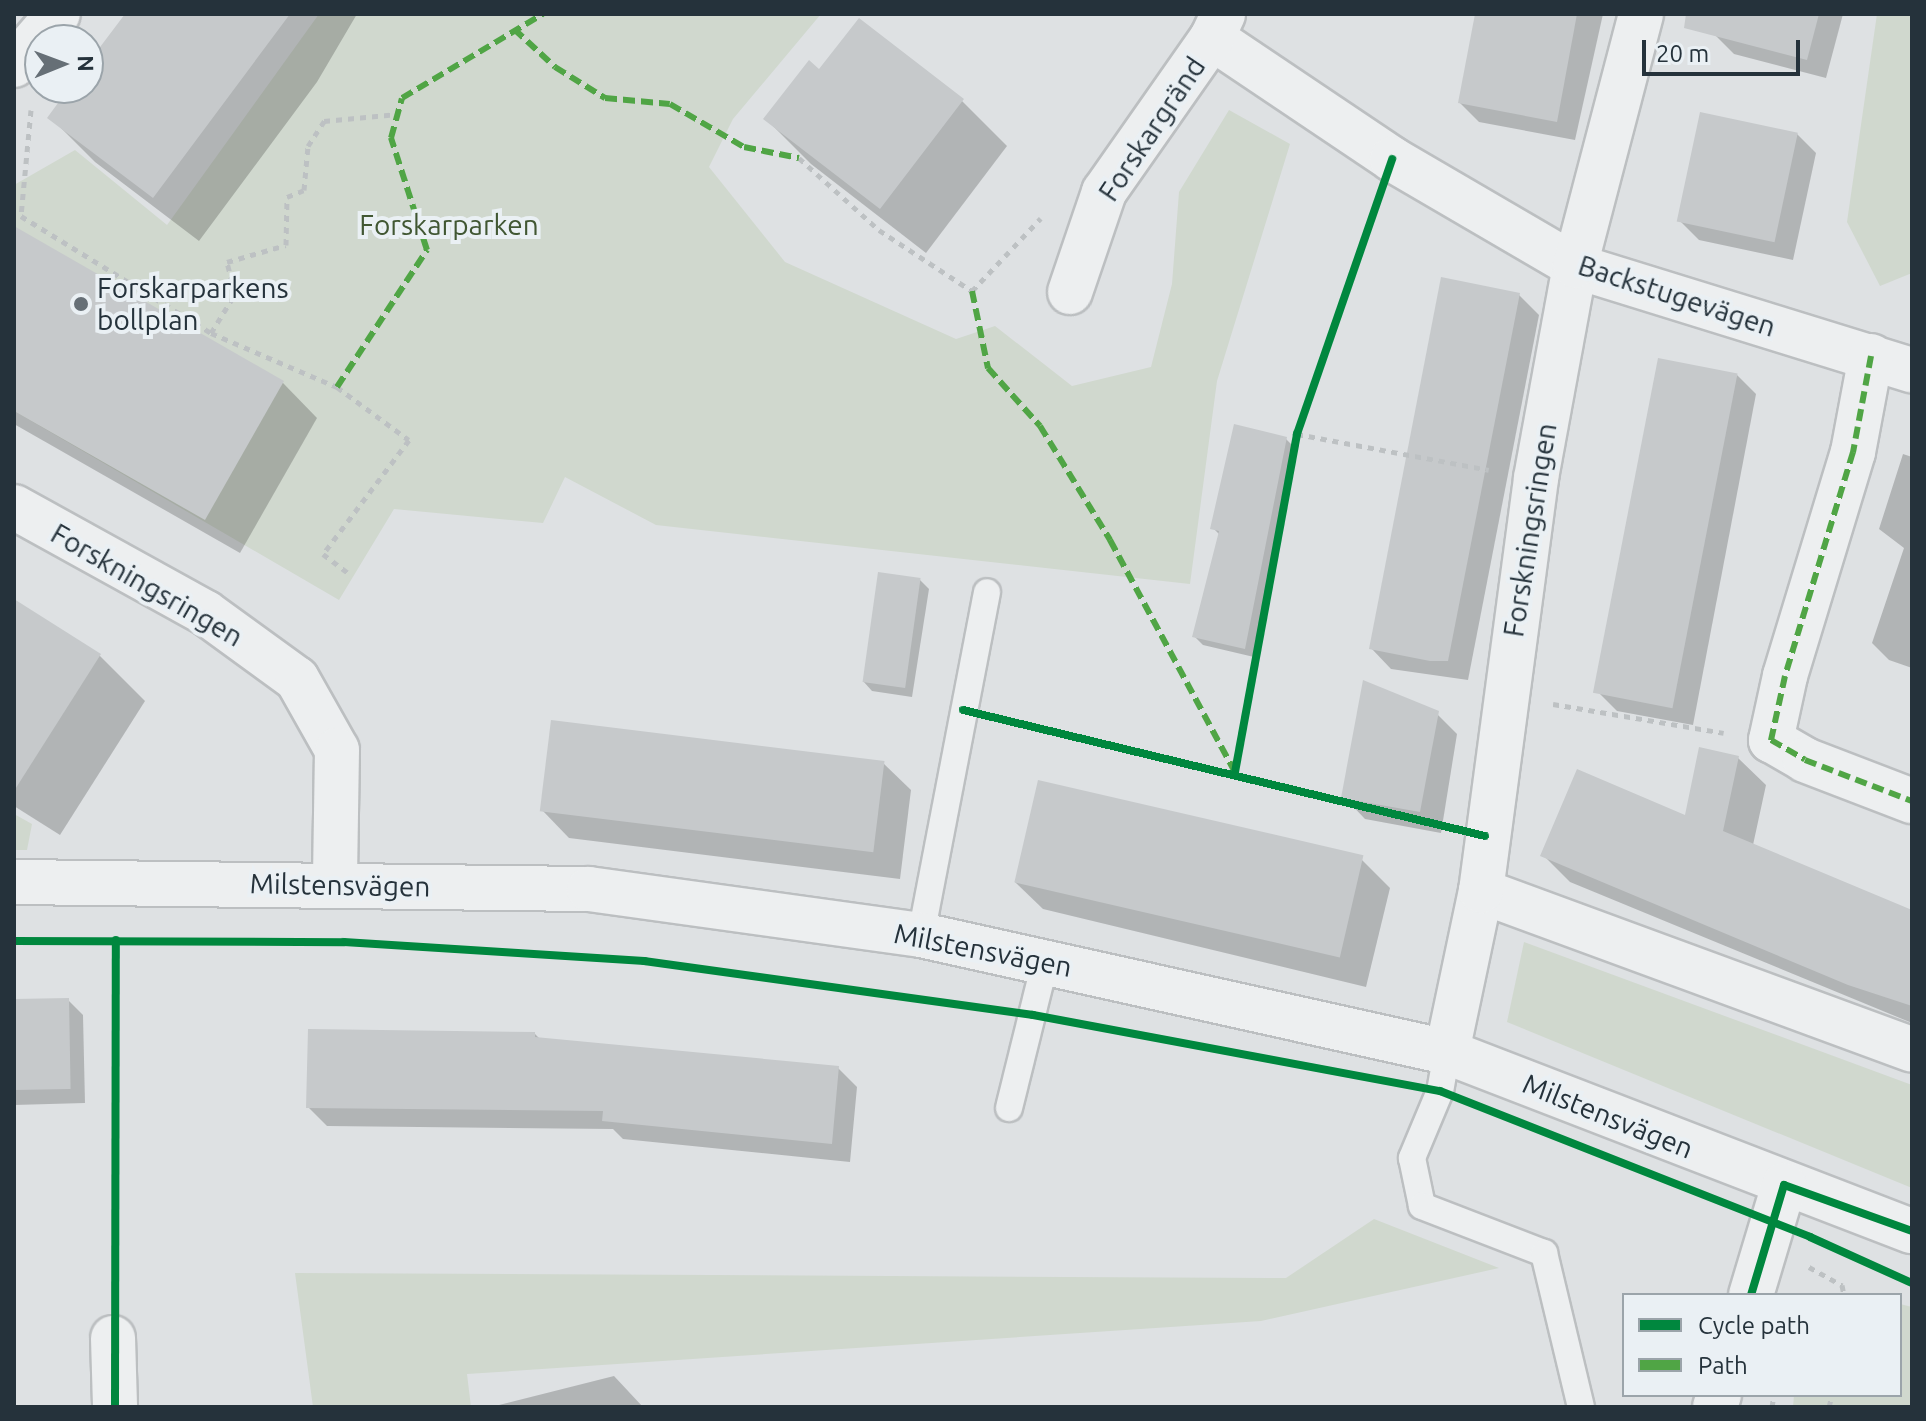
<!DOCTYPE html>
<meta charset="utf-8">
<style>
body{margin:0}
#map{position:relative;width:1926px;height:1421px;overflow:hidden;background:#dee1e3;font-family:Ubuntu,sans-serif}
div>[style]{position:absolute}
.green>*{inset:0;background:#d0d8ce}
.shadow>*{inset:0;background:#0003}
.building>*{inset:0;background:#c6c9cb;transform-origin:0 0}
.path>*{height:5px;margin-top:-2.5px;transform-origin:0;background:repeating-linear-gradient(90deg,#bdc1c3 0 6px,transparent 0 12px)}
.roads{filter:drop-shadow(2px 0 #bcbfc1) drop-shadow(-2px 0 #bcbfc1) drop-shadow(0 2px #bcbfc1) drop-shadow(0 -2px #bcbfc1)}
.lane>*{height:26px;margin:-13px;padding:0 13px;transform-origin:13px;border-radius:13px;background:#edeff0}
.street>*{height:44px;margin:-22px;padding:0 22px;transform-origin:22px;border-radius:22px;background:#edeff0}
.quiet>*{height:6px;margin-top:-3px;transform-origin:0;background:repeating-linear-gradient(90deg,#50a545 0 12px,transparent 0 18px)}
.cycleway>*{height:8px;margin:-4px;padding:0 4px;transform-origin:4px;border-radius:4px;background:#00873e}
.dots>*{width:22px;height:22px;translate:-50% -50%;box-sizing:border-box;border:4px solid #eaf0f4;border-radius:50%}
span{translate:-50% -50%;white-space:nowrap;text-align:center;line-height:1.15;-webkit-text-stroke:8px #eaf0f4;paint-order:stroke}
.street-label{font-size:28px;color:#25323b}
.park-label{font-size:28px;color:#415733}
.poi-label{font-size:28px;color:#25323b}
.left{translate:0 -50%;text-align:left}
.frame{position:absolute;inset:0;border:16px solid #25323b;pointer-events:none}
.legend{position:absolute;left:1622px;top:1293px;width:280px;height:104px;box-sizing:border-box;background:#eaf0f4;border:2px solid #9ba4aa;margin:0;padding:10px 14px;list-style:none;font-size:24px;color:#25323b}
.legend li{display:flex;align-items:center;gap:16px;height:40px}
.legend b{width:40px;border:2px solid #9ba4aa}
.north{position:absolute;left:24px;top:24px;width:80px;height:80px;box-sizing:border-box;background:#eaf0f4;border:2px solid #9ba4aa;border-radius:50%;rotate:89deg;font-size:22px;font-weight:700;line-height:32px;text-align:center;color:#25323b}
.north::after{content:'';display:block;margin:auto;width:28px;height:36px;background:#666f76;clip-path:polygon(50% 0,100% 100%,50% 72%,0 100%)}
.scale{position:absolute;left:1642px;top:40px;width:158px;height:36px;box-sizing:border-box;border:4px solid #25323b;border-top:0;padding-left:10px;font-size:24px;line-height:28px;white-space:nowrap;color:#25323b;-webkit-text-stroke:6px #eaf0f4;paint-order:stroke}
</style>
<div id="map">
<div class="green">
<div style="clip-path:polygon(319px 14px,821px 14px,733px 119px,709px 167px,785px 262px,956px 339px,995px 326px,1072px 386px,1151px 367px,1172px 284px,1179px 192px,1229px 110px,1290px 144px,1217px 381px,1190px 584px,656px 525px,565px 477px,543px 523px,394px 509px,339px 600px,14px 411px,14px 185px,75px 150px,167px 225px)"></div>
<div style="clip-path:polygon(1877px 14px,1912px 14px,1912px 273px,1880px 286px,1847px 222px)"></div>
<div style="clip-path:polygon(14px 814px,32px 824px,27px 850px,14px 850px)"></div>
<div style="clip-path:polygon(1524px 942px,1912px 1085px,1912px 1188px,1507px 1022px)"></div>
<div style="clip-path:polygon(1374px 1219px,1499px 1268px,1261px 1321px,467px 1374px,471px 1407px,313px 1407px,295px 1273px,1286px 1278px)"></div>
<div style="clip-path:polygon(1900px 1304px,1912px 1307px,1912px 1407px,1793px 1407px,1794px 1395px,1900px 1395px)"></div>
</div>
<div class="shadow">
<div style="clip-path:polygon(127px 14px,357px 14px,317px 82px,199px 241px,95px 162px,50px 117px,72px 88px,88px 88px,88px 66px)"></div>
<div style="clip-path:polygon(1478px 14px,1603px 14px,1575px 140px,1479px 122px,1460px 103px)"></div>
<div style="clip-path:polygon(1721px 14px,1843px 14px,1826px 78px,1734px 54px,1715px 35px)"></div>
<div style="clip-path:polygon(820px 72px,962px 101px,1007px 146px,926px 253px,811px 164px,766px 119px)"></div>
<div style="clip-path:polygon(1797px 134px,1816px 153px,1793px 260px,1699px 240px,1680px 221px)"></div>
<div style="clip-path:polygon(14px 228px,283px 383px,317px 418px,240px 553px,14px 424px)"></div>
<div style="clip-path:polygon(1519px 295px,1539px 315px,1468px 680px,1391px 669px,1371px 648px)"></div>
<div style="clip-path:polygon(1737px 375px,1756px 394px,1693px 725px,1617px 711px,1598px 692px)"></div>
<div style="clip-path:polygon(1286px 439px,1295px 448px,1254px 657px,1203px 645px,1194px 636px,1220px 535px,1213px 528px)"></div>
<div style="clip-path:polygon(1903px 454px,1912px 457px,1912px 668px,1889px 660px,1872px 643px,1904px 548px,1879px 529px)"></div>
<div style="clip-path:polygon(920px 580px,929px 589px,912px 697px,872px 691px,863px 681px)"></div>
<div style="clip-path:polygon(14px 602px,100px 656px,145px 701px,60px 835px,14px 806px)"></div>
<div style="clip-path:polygon(1435px 712px,1457px 734px,1441px 833px,1365px 819px,1344px 797px)"></div>
<div style="clip-path:polygon(1738px 758px,1766px 785px,1753px 845px,1912px 920px,1912px 1023px,1570px 882px,1543px 855px,1686px 817px)"></div>
<div style="clip-path:polygon(883px 763px,911px 790px,900px 879px,569px 838px,542px 810px)"></div>
<div style="clip-path:polygon(1362px 860px,1390px 888px,1366px 987px,1043px 909px,1015px 882px)"></div>
<div style="clip-path:polygon(68px 1000px,83px 1015px,85px 1103px,14px 1105px,14px 1001px)"></div>
<div style="clip-path:polygon(535px 1034px,540px 1039px,838px 1068px,857px 1087px,850px 1162px,623px 1139px,613px 1129px,327px 1126px,308px 1107px)"></div>
<div style="clip-path:polygon(614px 1376px,643px 1407px,499px 1407px,499px 1405px)"></div>
</div>
<div class="building">
<div style="clip-path:polygon(125px 14px,290px 14px,153px 198px,47px 118px,69px 88px,88px 88px,88px 63px)"></div>
<div style="clip-path:polygon(1475px 14px,1577px 14px,1557px 122px,1458px 103px)"></div>
<div style="clip-path:polygon(1686px 14px,1819px 14px,1807px 60px,1684px 28px)"></div>
<div style="clip-path:polygon(859px 18px,964px 99px,880px 209px,763px 119px,809px 60px,819px 69px)"></div>
<div style="left:1700px;top:112px;width:100px;height:112px;rotate:12deg"></div>
<div style="clip-path:polygon(14px 226px,284px 381px,205px 520px,14px 411px)"></div>
<div style="clip-path:polygon(1441px 277px,1520px 293px,1448px 661px,1430px 661px,1369px 649px)"></div>
<div style="left:1658px;top:358px;width:81px;height:341px;rotate:11deg"></div>
<div style="clip-path:polygon(1234px 424px,1287px 437px,1245px 649px,1192px 637px,1219px 531px,1210px 529px)"></div>
<div style="left:878px;top:572px;width:43px;height:111px;rotate:8deg"></div>
<div style="clip-path:polygon(14px 599px,101px 654px,14px 791px)"></div>
<div style="clip-path:polygon(1363px 680px,1439px 711px,1420px 812px,1341px 798px)"></div>
<div style="left:551px;top:720px;width:336px;height:92px;rotate:7deg"></div>
<div style="clip-path:polygon(1699px 747px,1739px 756px,1723px 831px,1912px 910px,1912px 1006px,1848px 985px,1540px 856px,1577px 769px,1685px 815px)"></div>
<div style="left:1038px;top:780px;width:334px;height:105px;rotate:13deg"></div>
<div style="left:69px;top:998px;width:91px;height:55px;rotate:89deg"></div>
<div style="clip-path:polygon(308px 1029px,535px 1032px,535px 1037px,839px 1066px,832px 1144px,602px 1121px,603px 1111px,306px 1108px)"></div>
</div>
<div class="path">
<div style="left:31px;top:110px;width:106px;rotate:95.4deg"></div>
<div style="left:21px;top:216px;width:223px;rotate:31.6deg"></div>
<div style="left:211px;top:333px;width:137px;rotate:23.2deg"></div>
<div style="left:337px;top:387px;width:89px;rotate:36.4deg"></div>
<div style="left:409px;top:440px;width:143px;rotate:127deg"></div>
<div style="left:323px;top:554px;width:34px;rotate:37deg"></div>
<div style="left:799px;top:158px;width:108px;rotate:42deg"></div>
<div style="left:879px;top:230px;width:111px;rotate:33.3deg"></div>
<div style="left:972px;top:291px;width:100px;rotate:-46.6deg"></div>
<div style="left:211px;top:333px;width:46px;rotate:-58.4deg"></div>
<div style="left:235px;top:294px;width:33px;rotate:-104deg"></div>
<div style="left:227px;top:262px;width:61px;rotate:-16.1deg"></div>
<div style="left:286px;top:245px;width:48px;rotate:-88.8deg"></div>
<div style="left:287px;top:197px;width:18px;rotate:-22deg"></div>
<div style="left:304px;top:190px;width:44px;rotate:-84.8deg"></div>
<div style="left:308px;top:146px;width:30px;rotate:-57deg"></div>
<div style="left:324px;top:121px;width:74px;rotate:-5.4deg"></div>
<div style="left:1297px;top:434px;width:195px;rotate:10.6deg"></div>
<div style="left:1553px;top:704px;width:173px;rotate:9.6deg"></div>
<div style="left:1809px;top:1267px;width:38px;rotate:29deg"></div>
<div style="left:1842px;top:1285px;width:10px;rotate:79deg"></div>
<div style="left:1772px;top:1407px;width:12px;rotate:-81deg"></div>
<div style="left:1829px;top:1407px;width:12px;rotate:-76deg"></div>
</div>
<div class="roads">
<div class="lane">
<div style="left:921px;top:935px;width:349px;rotate:-79.1deg"></div>
<div style="left:1447px;top:1052px;width:40px;rotate:100deg"></div>
<div style="left:1440px;top:1091px;width:73px;rotate:112.7deg"></div>
<div style="left:1412px;top:1158px;width:49px;rotate:78.2deg"></div>
<div style="left:1422px;top:1206px;width:131px;rotate:21.1deg"></div>
<div style="left:1544px;top:1253px;width:158px;rotate:76.5deg"></div>
<div style="left:1009px;top:1108px;width:150px;rotate:-76.1deg"></div>
</div>
<div class="street">
<div style="left:1212px;top:38px;width:217px;rotate:33.9deg"></div>
<div style="left:1392px;top:159px;width:212px;rotate:30.3deg"></div>
<div style="left:1575px;top:266px;width:353px;rotate:17.2deg"></div>
<div style="left:14px;top:65px;width:67px;rotate:-49.2deg"></div>
<div style="left:1070px;top:292px;width:106px;rotate:-71.2deg"></div>
<div style="left:1104px;top:192px;width:188px;rotate:-55deg"></div>
<div style="left:1212px;top:38px;width:26px;rotate:-65deg"></div>
<div style="left:1871px;top:356px;width:98px;rotate:100.6deg"></div>
<div style="left:1853px;top:452px;width:234px;rotate:106.9deg"></div>
<div style="left:1785px;top:676px;width:66px;rotate:102.3deg"></div>
<div style="left:1771px;top:740px;width:39px;rotate:30deg"></div>
<div style="left:1805px;top:760px;width:115px;rotate:21deg"></div>
<div style="left:14px;top:507px;width:219px;rotate:28.9deg"></div>
<div style="left:206px;top:613px;width:112px;rotate:36deg"></div>
<div style="left:297px;top:679px;width:81px;rotate:60.6deg"></div>
<div style="left:337px;top:750px;width:134px;rotate:90.9deg"></div>
<div style="left:14px;top:882px;width:575px;rotate:0.7deg"></div>
<div style="left:589px;top:889px;width:335px;rotate:7.9deg"></div>
<div style="left:921px;top:935px;width:539px;rotate:12.54deg"></div>
<div style="left:1447px;top:1052px;width:498px;rotate:21.1deg"></div>
<div style="left:1481px;top:891px;width:459px;rotate:20.2deg"></div>
<div style="left:1447px;top:1052px;width:165px;rotate:-78.1deg"></div>
<div style="left:1481px;top:891px;width:417px;rotate:-82.4deg"></div>
<div style="left:1536px;top:478px;width:216px;rotate:-79.6deg"></div>
<div style="left:1575px;top:266px;width:260px;rotate:-75.3deg"></div>
<div style="left:1751px;top:1295px;width:115px;rotate:-73.3deg"></div>
<div style="left:113px;top:1338px;width:69px;rotate:88.3deg"></div>
<div style="left:1715px;top:1407px;width:13px;rotate:-72deg"></div>
</div>
</div>
<div class="quiet">
<div style="left:514px;top:29px;width:56px;rotate:42.8deg"></div>
<div style="left:555px;top:67px;width:59px;rotate:31.8deg"></div>
<div style="left:605px;top:98px;width:65px;rotate:5.3deg"></div>
<div style="left:670px;top:104px;width:86px;rotate:30.2deg"></div>
<div style="left:744px;top:147px;width:56px;rotate:11.3deg"></div>
<div style="left:972px;top:291px;width:79px;rotate:78.3deg"></div>
<div style="left:988px;top:368px;width:78px;rotate:48.1deg"></div>
<div style="left:1040px;top:426px;width:134px;rotate:58.4deg"></div>
<div style="left:1110px;top:540px;width:261px;rotate:61.7deg"></div>
<div style="left:1871px;top:356px;width:98px;rotate:100.6deg"></div>
<div style="left:1853px;top:452px;width:234px;rotate:106.9deg"></div>
<div style="left:1785px;top:676px;width:66px;rotate:102.3deg"></div>
<div style="left:1771px;top:740px;width:39px;rotate:30deg"></div>
<div style="left:1805px;top:760px;width:115px;rotate:21deg"></div>
<div style="left:337px;top:387px;width:164px;rotate:-56.7deg"></div>
<div style="left:427px;top:250px;width:118px;rotate:-107.8deg"></div>
<div style="left:391px;top:138px;width:41px;rotate:-74.6deg"></div>
<div style="left:402px;top:98px;width:164px;rotate:-30.8deg"></div>
</div>
<div class="cycleway">
<div style="left:963px;top:710px;width:537px;rotate:13.57deg"></div>
<div style="left:1235px;top:772px;width:344px;rotate:-79.6deg"></div>
<div style="left:1297px;top:434px;width:291px;rotate:-70.9deg"></div>
<div style="left:14px;top:941px;width:330px;rotate:0.2deg"></div>
<div style="left:344px;top:942px;width:301px;rotate:3.6deg"></div>
<div style="left:644px;top:961px;width:393px;rotate:7.9deg"></div>
<div style="left:1033px;top:1015px;width:414px;rotate:10.6deg"></div>
<div style="left:1440px;top:1091px;width:398px;rotate:21.5deg"></div>
<div style="left:1810px;top:1237px;width:112px;rotate:24.3deg"></div>
<div style="left:1751px;top:1295px;width:115px;rotate:-73.3deg"></div>
<div style="left:1784px;top:1185px;width:136px;rotate:19.8deg"></div>
<div style="left:115px;top:1407px;width:467px;rotate:-89.9deg"></div>
</div>
<div class="dots">
<div style="left:81px;top:304px;background:#666f76"></div>
</div>
<div class="street-label">
<span style="left:1152px;top:129px;rotate:-56deg">Forskargränd</span>
<span style="left:1677px;top:296px;rotate:18deg">Backstugevägen</span>
<span style="left:1530px;top:530px;rotate:-81deg">Forskningsringen</span>
<span style="left:147px;top:585px;rotate:30deg">Forskningsringen</span>
<span style="left:340px;top:885px;rotate:1deg">Milstensvägen</span>
<span style="left:983px;top:950px;rotate:11deg">Milstensvägen</span>
<span style="left:1608px;top:1116px;rotate:22deg">Milstensvägen</span>
</div>
<div class="park-label">
<span style="left:449px;top:225px">Forskarparken</span>
</div>
<div class="poi-label">
<span class="left" style="left:97px;top:304px">Forskarparkens<br>bollplan</span>
</div>
<div class="frame"></div>
<ul class="legend">
<li><b style="height:10px;background:#00873e"></b>Cycle path</li>
<li><b style="height:10px;background:#50a545"></b>Path</li>
</ul>
<div class="north">N</div>
<div class="scale">20 m</div>
</div>
